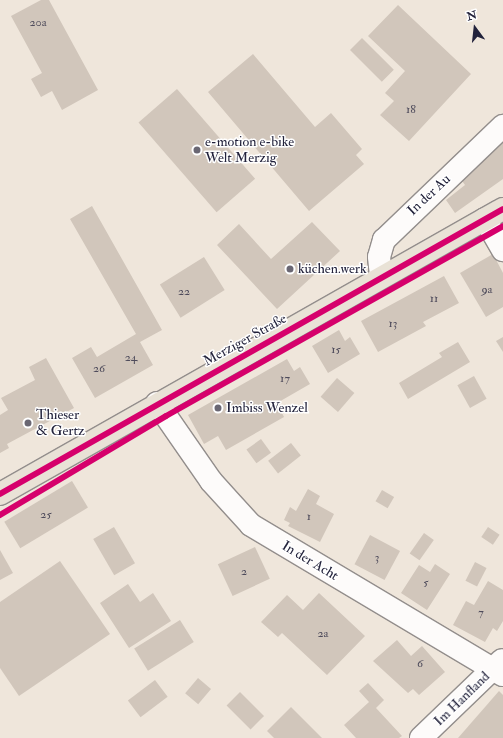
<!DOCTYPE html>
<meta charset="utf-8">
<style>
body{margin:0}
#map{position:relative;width:503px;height:738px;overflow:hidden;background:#efe6db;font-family:"IM FELL Double Pica",serif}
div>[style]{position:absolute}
.building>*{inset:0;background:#d1c6bb;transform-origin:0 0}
.roads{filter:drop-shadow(1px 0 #938e8c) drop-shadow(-1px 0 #938e8c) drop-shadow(0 1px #938e8c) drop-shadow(0 -1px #938e8c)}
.minor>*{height:22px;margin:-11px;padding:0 11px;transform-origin:11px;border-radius:11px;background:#fdfbfa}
.major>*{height:22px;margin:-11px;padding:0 11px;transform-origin:11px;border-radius:11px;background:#e9e2d6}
.cycleway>*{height:6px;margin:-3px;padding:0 3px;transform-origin:3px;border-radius:3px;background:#d6006c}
.dots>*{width:11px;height:11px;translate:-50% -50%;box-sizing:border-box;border:2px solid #fff;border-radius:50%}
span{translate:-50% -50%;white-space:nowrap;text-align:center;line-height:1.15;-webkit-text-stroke:3px #fff;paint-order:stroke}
.number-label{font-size:12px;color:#4e4b5b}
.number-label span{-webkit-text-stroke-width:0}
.poi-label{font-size:14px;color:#22223b}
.left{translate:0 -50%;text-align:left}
.street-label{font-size:14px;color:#22223b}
.north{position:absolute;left:455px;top:8px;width:40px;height:40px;-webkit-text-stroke:3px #fff;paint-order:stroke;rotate:345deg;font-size:11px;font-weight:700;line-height:16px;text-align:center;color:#22223b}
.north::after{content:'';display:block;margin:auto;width:14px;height:18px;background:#22223b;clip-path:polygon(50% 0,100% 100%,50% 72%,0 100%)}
</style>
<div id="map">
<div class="building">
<div style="clip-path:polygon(41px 0,49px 0,98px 90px,62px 110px,52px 91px,41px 97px,31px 79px,42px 73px,11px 16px)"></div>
<div style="clip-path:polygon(398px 5px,471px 74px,409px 141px,380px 115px,394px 101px,385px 93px,405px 71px,368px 36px)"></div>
<div style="left:362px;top:38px;width:45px;height:17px;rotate:45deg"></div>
<div style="clip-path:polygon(253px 54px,315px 127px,331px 113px,362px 149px,356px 155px,364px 164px,309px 211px,208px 92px)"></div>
<div style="left:177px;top:89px;width:119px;height:51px;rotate:49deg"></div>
<div style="clip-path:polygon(503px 137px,503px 179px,455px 213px,446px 200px,465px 185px,460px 178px)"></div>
<div style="clip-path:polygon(92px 206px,162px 330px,140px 342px,153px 365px,95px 398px,72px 358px,91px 347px,97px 357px,136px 334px,70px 219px)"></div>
<div style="clip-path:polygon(312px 222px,340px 251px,277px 309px,217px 245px,239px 224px,271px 259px)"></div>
<div style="clip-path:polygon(493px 254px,503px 273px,503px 307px,486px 317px,460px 273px)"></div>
<div style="left:204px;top:257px;width:39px;height:52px;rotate:58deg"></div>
<div style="clip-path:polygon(444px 276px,459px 303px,423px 322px,426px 326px,378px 352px,361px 321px)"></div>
<div style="clip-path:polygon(339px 330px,345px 341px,350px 337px,360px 354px,328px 373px,312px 346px)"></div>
<div style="clip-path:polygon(503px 337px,503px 352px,496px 341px)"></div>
<div style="clip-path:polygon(458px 342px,470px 362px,408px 399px,399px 383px,442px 357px,439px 353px)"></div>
<div style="clip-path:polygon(46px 358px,74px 408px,7px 444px,9px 448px,0 453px,0 415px,8px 410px,1px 398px,35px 380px,29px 367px)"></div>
<div style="clip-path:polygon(287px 359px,294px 371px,300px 367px,310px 384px,277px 403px,284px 417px,226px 450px,218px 436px,204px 444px,188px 415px)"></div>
<div style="left:474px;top:376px;width:26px;height:19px;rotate:61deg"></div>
<div style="left:337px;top:378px;width:23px;height:25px;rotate:41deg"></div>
<div style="left:261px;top:439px;width:17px;height:18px;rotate:54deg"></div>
<div style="left:291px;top:443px;width:16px;height:29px;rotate:52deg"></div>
<div style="left:72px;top:481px;width:31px;height:79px;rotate:59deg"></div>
<div style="clip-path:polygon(308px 489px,320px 496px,316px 504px,334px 514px,320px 542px,288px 526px,290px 523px,284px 520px,290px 507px,296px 511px)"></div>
<div style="left:382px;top:490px;width:14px;height:13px;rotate:30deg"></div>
<div style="left:114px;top:527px;width:42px;height:24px;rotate:60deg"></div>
<div style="left:488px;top:527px;width:14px;height:12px;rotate:34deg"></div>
<div style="left:424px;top:533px;width:12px;height:25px;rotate:35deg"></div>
<div style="left:370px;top:535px;width:34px;height:33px;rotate:28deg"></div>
<div style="left:255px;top:547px;width:35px;height:41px;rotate:65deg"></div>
<div style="clip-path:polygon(0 550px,13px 573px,0 580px)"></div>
<div style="clip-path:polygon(60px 561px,110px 634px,19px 696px,0 668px,0 602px)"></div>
<div style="left:475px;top:562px;width:13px;height:21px;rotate:27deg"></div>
<div style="clip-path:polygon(435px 564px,450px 574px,427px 610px,401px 593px,419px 565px,430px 572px)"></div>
<div style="clip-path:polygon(488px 581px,503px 590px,503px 621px,497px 631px,493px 628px,485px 642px,453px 625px,466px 601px,474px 605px)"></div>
<div style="clip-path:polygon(128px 584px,140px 602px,153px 593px,171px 621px,129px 648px,100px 603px)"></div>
<div style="clip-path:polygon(319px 593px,365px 636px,327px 675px,282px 633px,278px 637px,261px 622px,287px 595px,303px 610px)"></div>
<div style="left:180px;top:620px;width:26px;height:54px;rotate:58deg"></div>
<div style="clip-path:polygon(397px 640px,411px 656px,422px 646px,445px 672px,419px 695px,413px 689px,408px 693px,373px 661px)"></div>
<div style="left:198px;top:678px;width:17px;height:20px;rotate:40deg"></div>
<div style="left:155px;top:680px;width:21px;height:34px;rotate:53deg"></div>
<div style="clip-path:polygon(368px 683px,384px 700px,376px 708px,402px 736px,399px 738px,356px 738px,344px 725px,369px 702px,359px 691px)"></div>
<div style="clip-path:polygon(499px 691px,503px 695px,503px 738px,458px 738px)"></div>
<div style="left:240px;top:692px;width:34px;height:19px;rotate:45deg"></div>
<div style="clip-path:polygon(291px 707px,322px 738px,274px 738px,267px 731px)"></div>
</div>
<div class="roads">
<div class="minor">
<div style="left:485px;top:219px;width:36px;rotate:60deg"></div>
<div style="left:381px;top:276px;width:19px;rotate:-96deg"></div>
<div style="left:379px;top:257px;width:18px;rotate:-74deg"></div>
<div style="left:384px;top:240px;width:165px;rotate:-43.8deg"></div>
<div style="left:157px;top:403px;width:95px;rotate:55.3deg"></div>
<div style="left:211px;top:481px;width:59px;rotate:47.7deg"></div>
<div style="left:251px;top:525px;width:293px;rotate:30.8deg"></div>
<div style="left:421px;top:738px;width:112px;rotate:-43.9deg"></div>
</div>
<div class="major">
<div style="left:0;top:494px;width:578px;rotate:-29.54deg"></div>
</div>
</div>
<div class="cycleway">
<div style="left:0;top:494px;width:578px;rotate:-29.54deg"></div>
<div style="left:0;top:515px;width:193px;rotate:-30.8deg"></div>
<div style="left:166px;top:416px;width:387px;rotate:-29.4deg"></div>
</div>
<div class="dots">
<div style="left:197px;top:150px;background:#6a6773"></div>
<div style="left:290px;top:269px;background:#6a6773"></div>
<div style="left:218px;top:408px;background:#6a6773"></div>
<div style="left:28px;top:423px;background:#6a6773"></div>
</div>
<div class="number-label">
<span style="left:38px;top:23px">20a</span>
<span style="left:411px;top:110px">18</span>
<span style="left:487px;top:290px">9a</span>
<span style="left:184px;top:292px">22</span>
<span style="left:434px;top:299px">11</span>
<span style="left:393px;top:324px">13</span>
<span style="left:336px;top:350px">15</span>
<span style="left:131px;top:358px">24</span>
<span style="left:99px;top:369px">26</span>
<span style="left:285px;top:379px">17</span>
<span style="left:46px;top:515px">25</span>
<span style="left:309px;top:517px">1</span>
<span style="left:377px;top:558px">3</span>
<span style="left:244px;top:572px">2</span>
<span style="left:426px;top:583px">5</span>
<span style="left:481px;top:613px">7</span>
<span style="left:323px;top:634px">2a</span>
<span style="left:420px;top:664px">6</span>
</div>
<div class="poi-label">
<span class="left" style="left:205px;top:150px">e-motion e-bike<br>Welt Merzig</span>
<span class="left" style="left:298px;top:269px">küchen.werk</span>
<span class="left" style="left:226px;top:408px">Imbiss Wenzel</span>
<span class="left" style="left:36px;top:423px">Thieser<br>&amp; Gertz</span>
</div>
<div class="street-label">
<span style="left:429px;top:195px;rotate:-43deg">In der Au</span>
<span style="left:245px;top:340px;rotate:-29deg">Merziger Straße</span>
<span style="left:310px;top:561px;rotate:31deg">In der Acht</span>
<span style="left:462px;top:699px;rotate:-44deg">Im Hanfland</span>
</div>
<div class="north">N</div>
</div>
